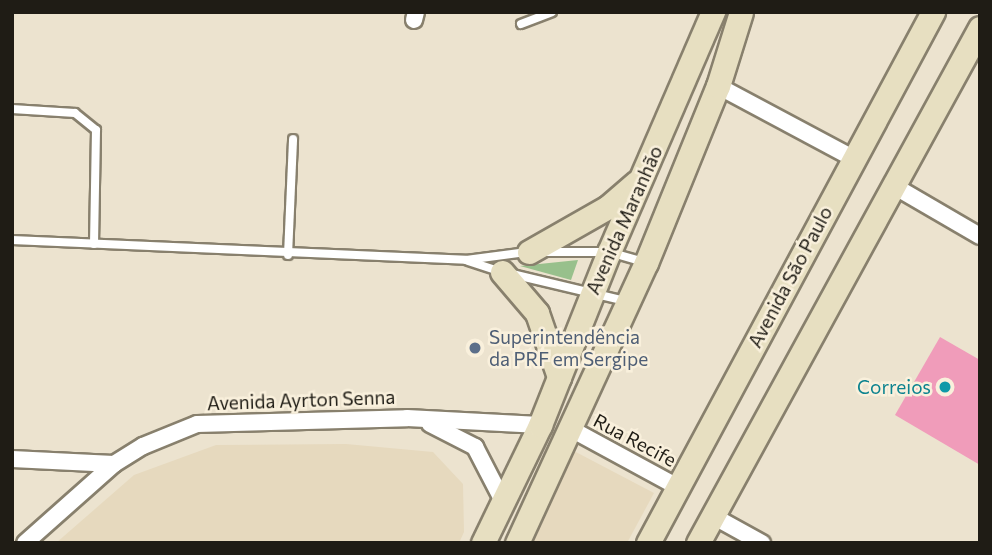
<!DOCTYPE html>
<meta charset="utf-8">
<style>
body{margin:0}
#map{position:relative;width:992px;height:555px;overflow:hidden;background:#ece3cf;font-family:Commissioner,sans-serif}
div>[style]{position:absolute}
.built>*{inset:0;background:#e6d9be}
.green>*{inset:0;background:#98c08c}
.building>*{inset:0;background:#f09cba}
.roads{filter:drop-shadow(2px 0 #88806d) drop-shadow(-2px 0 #88806d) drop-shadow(0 2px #88806d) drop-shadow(0 -2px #88806d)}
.service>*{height:8px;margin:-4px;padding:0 4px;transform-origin:4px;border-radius:4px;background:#fff}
.minor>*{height:16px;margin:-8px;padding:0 8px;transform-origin:8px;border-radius:8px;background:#fff}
.secondary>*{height:23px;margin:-11.5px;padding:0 11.5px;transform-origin:11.5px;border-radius:11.5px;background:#e7dfc1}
.dots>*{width:19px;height:19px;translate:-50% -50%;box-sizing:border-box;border:4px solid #f9f0dc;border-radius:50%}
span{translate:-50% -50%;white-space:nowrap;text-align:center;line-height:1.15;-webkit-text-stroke:5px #f9f0dc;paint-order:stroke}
.street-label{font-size:19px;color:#1f1c15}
.service-label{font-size:19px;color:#4e5e75}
.left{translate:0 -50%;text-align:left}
.culture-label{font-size:19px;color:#0d838f}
.right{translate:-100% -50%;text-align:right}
.frame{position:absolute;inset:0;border:14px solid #1f1c15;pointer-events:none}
</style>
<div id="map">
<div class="built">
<div style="clip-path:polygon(346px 444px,433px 452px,463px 484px,464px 532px,459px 543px,56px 543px,134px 475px,216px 445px)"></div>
<div style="clip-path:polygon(572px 450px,654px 493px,627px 543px,525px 543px)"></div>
</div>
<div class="green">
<div style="clip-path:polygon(578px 260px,571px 280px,520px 266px)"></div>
</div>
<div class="building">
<div style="clip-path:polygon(940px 337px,980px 360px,980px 465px,895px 415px)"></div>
</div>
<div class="roads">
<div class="service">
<div style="left:521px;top:24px;width:33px;rotate:-21deg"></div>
<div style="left:12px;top:109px;width:63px;rotate:3.6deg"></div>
<div style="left:75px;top:113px;width:27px;rotate:39deg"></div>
<div style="left:96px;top:130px;width:114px;rotate:91deg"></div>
<div style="left:12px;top:240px;width:454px;rotate:2.5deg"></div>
<div style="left:466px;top:260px;width:61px;rotate:-7.6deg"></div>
<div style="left:543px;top:252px;width:66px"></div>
<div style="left:609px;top:252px;width:36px;rotate:16deg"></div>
<div style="left:288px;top:255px;width:116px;rotate:-87.5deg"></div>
<div style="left:468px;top:261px;width:33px;rotate:18deg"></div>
<div style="left:512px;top:274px;width:116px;rotate:13.4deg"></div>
</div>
<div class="minor">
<div style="left:414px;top:20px;width:8px;rotate:-76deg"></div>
<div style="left:718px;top:86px;width:153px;rotate:28.1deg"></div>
<div style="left:894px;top:186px;width:99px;rotate:30.2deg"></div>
<div style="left:430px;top:424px;width:51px;rotate:27.1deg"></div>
<div style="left:475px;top:447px;width:61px;rotate:62.6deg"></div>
<div style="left:571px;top:429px;width:122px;rotate:28.5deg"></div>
<div style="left:12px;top:459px;width:102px;rotate:2.8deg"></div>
<div style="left:713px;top:516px;width:56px;rotate:28.9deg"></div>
<div style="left:25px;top:543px;width:119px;rotate:-41.6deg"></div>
<div style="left:114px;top:464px;width:34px;rotate:-32deg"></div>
<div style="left:143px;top:446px;width:58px;rotate:-22.2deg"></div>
<div style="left:197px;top:424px;width:210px;rotate:-1.6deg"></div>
<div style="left:407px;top:418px;width:133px;rotate:3deg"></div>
</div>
<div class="secondary">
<div style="left:529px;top:252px;width:91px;rotate:-29.7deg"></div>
<div style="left:608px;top:207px;width:38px;rotate:-41deg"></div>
<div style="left:502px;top:272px;width:54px;rotate:49.5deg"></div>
<div style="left:537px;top:313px;width:68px;rotate:71deg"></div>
<div style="left:483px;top:543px;width:131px;rotate:-64.2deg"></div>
<div style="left:540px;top:425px;width:186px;rotate:-68.3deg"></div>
<div style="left:609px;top:252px;width:262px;rotate:-66.6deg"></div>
<div style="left:517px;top:543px;width:308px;rotate:-65.3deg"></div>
<div style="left:646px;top:263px;width:191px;rotate:-67.9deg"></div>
<div style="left:718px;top:86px;width:77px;rotate:-72.7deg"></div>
<div style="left:648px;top:543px;width:603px;rotate:-61.78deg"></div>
<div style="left:698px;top:543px;width:587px;rotate:-61.3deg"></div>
</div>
</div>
<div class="dots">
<div style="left:475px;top:348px;background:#5c6f8a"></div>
<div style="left:945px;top:387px;background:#0f9aa8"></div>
</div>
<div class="street-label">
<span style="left:624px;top:220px;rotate:-66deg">Avenida Maranhão</span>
<span style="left:790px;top:277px;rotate:-62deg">Avenida São Paulo</span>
<span style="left:301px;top:400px;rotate:-2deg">Avenida Ayrton Senna</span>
<span style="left:635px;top:440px;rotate:28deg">Rua Recife</span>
</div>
<div class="service-label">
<span class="left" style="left:489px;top:348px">Superintendência<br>da PRF em Sergipe</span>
</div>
<div class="culture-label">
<span class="right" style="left:931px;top:387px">Correios</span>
</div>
<div class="frame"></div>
</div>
